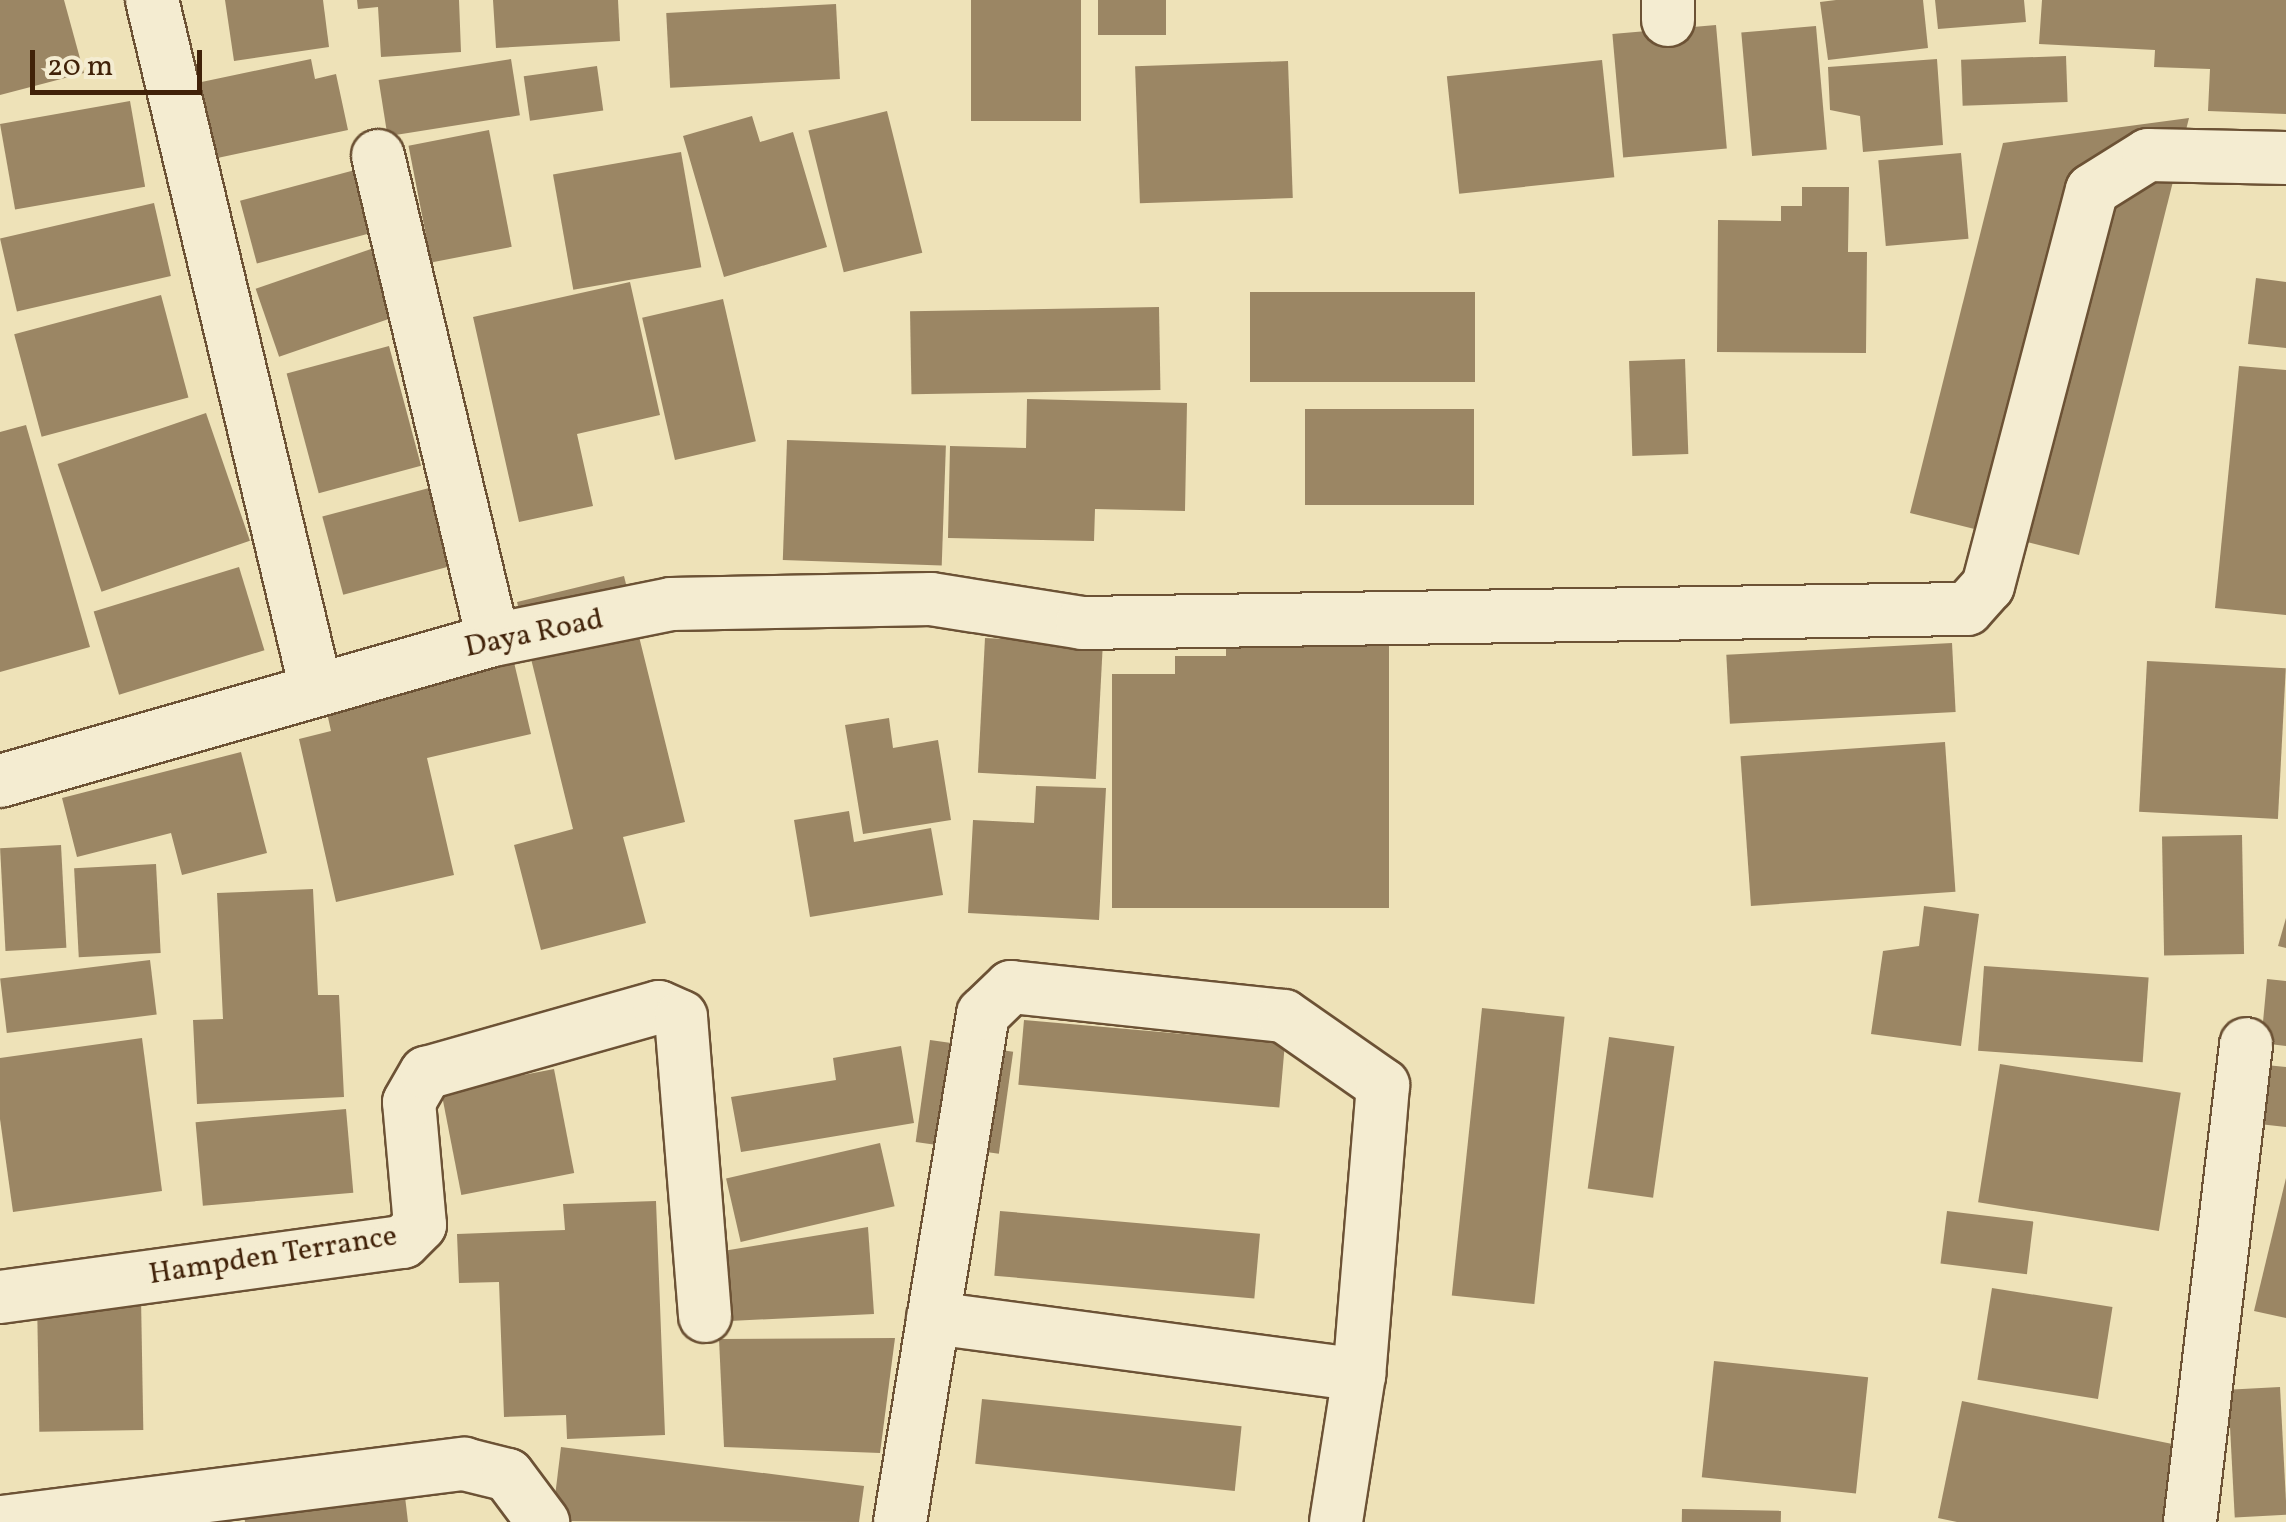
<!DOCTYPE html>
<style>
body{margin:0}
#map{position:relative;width:2286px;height:1522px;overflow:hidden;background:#eee2b8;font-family:Vollkorn,serif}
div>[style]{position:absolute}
.building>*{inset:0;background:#9b8664;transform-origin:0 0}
.roads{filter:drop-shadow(2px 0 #6c5235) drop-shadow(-2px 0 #6c5235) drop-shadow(0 2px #6c5235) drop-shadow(0 -2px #6c5235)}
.minor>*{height:52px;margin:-26px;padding:0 26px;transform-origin:26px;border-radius:26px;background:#f4ecd1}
span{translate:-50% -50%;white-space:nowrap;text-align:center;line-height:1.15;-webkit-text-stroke:9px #f4ecd1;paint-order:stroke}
.street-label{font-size:30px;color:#412209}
.scale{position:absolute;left:30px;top:50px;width:172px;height:45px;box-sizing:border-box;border:5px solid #412209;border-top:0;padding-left:12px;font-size:30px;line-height:35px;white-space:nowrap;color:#412209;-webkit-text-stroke:8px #f4ecd1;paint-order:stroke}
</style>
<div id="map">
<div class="building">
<div style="clip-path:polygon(0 0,64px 0,84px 73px,0 95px)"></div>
<div style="clip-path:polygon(225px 0,323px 0,329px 47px,234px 61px)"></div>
<div style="clip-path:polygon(357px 0,459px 0,461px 52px,381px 57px,378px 7px,358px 9px)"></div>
<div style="clip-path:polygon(493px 0,618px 0,620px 41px,496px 48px)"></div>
<div style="left:971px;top:0;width:110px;height:121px"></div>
<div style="left:1098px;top:0;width:68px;height:35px"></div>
<div style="clip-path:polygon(1836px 0,1923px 0,1928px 48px,1828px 60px,1820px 2px)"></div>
<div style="clip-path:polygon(1935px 0,2024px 0,2026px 22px,1938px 29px)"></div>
<div style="clip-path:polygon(2042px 0,2286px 0,2286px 114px,2208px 111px,2210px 69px,2154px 67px,2155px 50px,2039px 44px)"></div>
<div style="left:836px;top:4px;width:75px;height:170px;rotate:87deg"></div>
<div style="left:1716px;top:25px;width:124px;height:104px;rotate:85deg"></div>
<div style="left:1816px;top:26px;width:124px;height:75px;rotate:85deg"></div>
<div style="left:2066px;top:56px;width:46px;height:105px;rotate:88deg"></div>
<div style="clip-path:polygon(311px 59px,315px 79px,336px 74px,348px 130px,208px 160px,192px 84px)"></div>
<div style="left:511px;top:59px;width:57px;height:134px;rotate:81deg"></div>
<div style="clip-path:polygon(1937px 59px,1943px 145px,1863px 152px,1860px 116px,1830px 110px,1828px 67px)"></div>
<div style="left:1602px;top:60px;width:118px;height:156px;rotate:84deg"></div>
<div style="left:1288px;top:61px;width:137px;height:153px;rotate:88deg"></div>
<div style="left:597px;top:66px;width:45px;height:74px;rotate:82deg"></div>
<div style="left:130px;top:101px;width:87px;height:132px;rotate:80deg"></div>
<div style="left:887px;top:111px;width:146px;height:81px;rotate:76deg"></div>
<div style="clip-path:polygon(752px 116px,760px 142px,793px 132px,827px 247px,724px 277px,683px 136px)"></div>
<div style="clip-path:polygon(2189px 118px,2079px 555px,1910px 513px,2003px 143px)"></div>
<div style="left:489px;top:130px;width:119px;height:82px;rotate:79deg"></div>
<div style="left:681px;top:152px;width:117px;height:130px;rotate:80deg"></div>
<div style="left:1961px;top:153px;width:86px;height:83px;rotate:85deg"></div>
<div style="left:355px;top:170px;width:65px;height:119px;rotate:75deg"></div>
<div style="clip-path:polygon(1802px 187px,1849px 187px,1848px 252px,1867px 252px,1866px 353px,1717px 352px,1718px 220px,1781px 221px,1781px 206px,1802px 206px)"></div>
<div style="left:154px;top:203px;width:75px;height:158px;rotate:77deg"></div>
<div style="left:371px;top:249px;width:72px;height:122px;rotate:71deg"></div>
<div style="clip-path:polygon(2256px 278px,2286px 282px,2286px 348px,2248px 344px)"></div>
<div style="clip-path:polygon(630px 282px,660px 415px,577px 434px,593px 506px,519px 522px,473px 317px)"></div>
<div style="left:1475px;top:292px;width:90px;height:225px;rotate:90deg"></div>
<div style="left:161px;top:295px;width:106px;height:152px;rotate:75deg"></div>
<div style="left:723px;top:299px;width:146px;height:83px;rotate:77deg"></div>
<div style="left:1159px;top:307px;width:83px;height:249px;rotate:89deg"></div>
<div style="left:389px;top:346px;width:124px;height:106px;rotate:75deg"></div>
<div style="left:1685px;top:359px;width:95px;height:56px;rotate:88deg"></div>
<div style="clip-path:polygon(2239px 366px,2286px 370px,2286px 615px,2215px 608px)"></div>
<div style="clip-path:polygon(1027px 399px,1187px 403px,1185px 511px,1095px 509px,1094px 541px,948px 538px,950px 446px,1026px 448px)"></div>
<div style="left:1305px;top:409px;width:169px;height:96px"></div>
<div style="left:206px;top:413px;width:135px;height:157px;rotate:71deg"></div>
<div style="clip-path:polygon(26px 425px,90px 647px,0 672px,0 432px)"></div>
<div style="left:787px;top:440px;width:159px;height:120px;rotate:2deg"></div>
<div style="left:444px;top:484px;width:81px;height:126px;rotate:75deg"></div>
<div style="left:239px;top:567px;width:87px;height:152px;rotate:73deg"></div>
<div style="clip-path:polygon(624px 576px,685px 822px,623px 837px,646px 923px,541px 950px,514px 845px,573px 829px,517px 602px)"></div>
<div style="clip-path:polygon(504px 620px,531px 734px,427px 758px,454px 875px,336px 902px,299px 739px,331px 731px,316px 663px)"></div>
<div style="left:985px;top:638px;width:118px;height:135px;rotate:3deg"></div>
<div style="clip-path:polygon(1226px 639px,1389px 639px,1389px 908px,1112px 908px,1112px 674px,1175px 674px,1175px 656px,1226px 656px)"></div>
<div style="left:1952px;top:643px;width:69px;height:226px;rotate:87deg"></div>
<div style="left:2147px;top:661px;width:139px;height:151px;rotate:3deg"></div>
<div style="clip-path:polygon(889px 718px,893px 748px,938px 740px,951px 820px,863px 834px,845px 725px)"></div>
<div style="left:1945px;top:742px;width:150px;height:205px;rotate:86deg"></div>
<div style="clip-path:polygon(241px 752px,267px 853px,182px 875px,171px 833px,77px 857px,62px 798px)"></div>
<div style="clip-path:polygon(1036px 786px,1106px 788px,1099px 920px,968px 913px,973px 820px,1034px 823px)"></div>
<div style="clip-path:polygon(849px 811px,854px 842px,931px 828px,943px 895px,810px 917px,794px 820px)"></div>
<div style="left:2242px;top:835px;width:119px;height:80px;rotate:89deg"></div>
<div style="left:61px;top:845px;width:103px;height:61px;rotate:87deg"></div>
<div style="left:156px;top:864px;width:89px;height:82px;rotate:87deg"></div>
<div style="clip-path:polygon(313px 889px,318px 995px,339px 995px,344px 1097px,197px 1104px,193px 1020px,223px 1019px,217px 893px)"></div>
<div style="clip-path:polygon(1924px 906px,1979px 914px,1961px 1046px,1871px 1034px,1883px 951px,1919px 946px)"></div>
<div style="clip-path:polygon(2286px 918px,2286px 948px,2278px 946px)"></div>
<div style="left:150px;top:960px;width:55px;height:151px;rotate:83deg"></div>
<div style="left:1984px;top:966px;width:165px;height:85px;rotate:4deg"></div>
<div style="clip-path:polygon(2267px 979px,2286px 981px,2286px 1046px,2261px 1043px)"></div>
<div style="left:1482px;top:1008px;width:83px;height:289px;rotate:6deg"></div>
<div style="left:1024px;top:1020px;width:262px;height:65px;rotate:5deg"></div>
<div style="left:1609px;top:1037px;width:66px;height:153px;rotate:8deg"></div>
<div style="clip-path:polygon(142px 1038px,162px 1191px,13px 1212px,0 1119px,0 1058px)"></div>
<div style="left:930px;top:1040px;width:84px;height:103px;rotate:8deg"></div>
<div style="clip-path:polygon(901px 1046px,914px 1123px,741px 1152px,731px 1097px,836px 1080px,833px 1058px)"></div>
<div style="left:2000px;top:1064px;width:183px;height:140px;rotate:9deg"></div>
<div style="clip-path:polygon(2266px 1065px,2286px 1067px,2286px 1127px,2259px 1124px)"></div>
<div style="left:554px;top:1069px;width:106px;height:115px;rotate:79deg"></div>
<div style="left:346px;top:1109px;width:84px;height:151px;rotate:85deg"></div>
<div style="left:880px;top:1143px;width:65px;height:158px;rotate:77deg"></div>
<div style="clip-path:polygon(2286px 1178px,2286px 1318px,2254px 1311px)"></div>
<div style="clip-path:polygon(656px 1201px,665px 1435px,567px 1439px,566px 1415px,504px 1417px,499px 1282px,459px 1283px,457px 1234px,565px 1230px,563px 1204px)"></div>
<div style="left:1000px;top:1211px;width:261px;height:65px;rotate:5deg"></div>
<div style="left:1947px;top:1211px;width:87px;height:53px;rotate:7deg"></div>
<div style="clip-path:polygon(868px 1227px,874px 1314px,730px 1321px,723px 1251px)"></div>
<div style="left:1992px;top:1288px;width:122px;height:93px;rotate:9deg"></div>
<div style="left:141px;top:1297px;width:133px;height:104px;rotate:89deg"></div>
<div style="clip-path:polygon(895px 1338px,880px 1453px,724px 1447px,719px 1339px)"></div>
<div style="left:1714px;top:1361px;width:155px;height:117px;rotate:6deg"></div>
<div style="left:2280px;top:1387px;width:128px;height:52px;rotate:87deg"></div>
<div style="left:982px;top:1399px;width:261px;height:65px;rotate:6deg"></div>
<div style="clip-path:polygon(1962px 1401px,2187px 1447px,2171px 1522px,1957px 1522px,1938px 1518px)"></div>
<div style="clip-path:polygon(561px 1447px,864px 1486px,859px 1522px,552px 1521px)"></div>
<div style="clip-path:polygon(404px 1488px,408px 1522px,245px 1522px,243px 1504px)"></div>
<div style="left:1682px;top:1509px;width:99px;height:13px;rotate:1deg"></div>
</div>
<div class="roads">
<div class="minor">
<div style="left:152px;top:0;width:708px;rotate:76.61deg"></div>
<div style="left:1668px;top:0;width:20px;rotate:90deg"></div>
<div style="left:378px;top:156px;width:497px;rotate:76.6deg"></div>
<div style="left:0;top:781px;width:513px;rotate:-15.96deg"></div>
<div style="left:493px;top:640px;width:182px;rotate:-11.4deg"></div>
<div style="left:671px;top:604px;width:260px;rotate:-1.1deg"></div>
<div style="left:931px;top:599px;width:153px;rotate:9deg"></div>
<div style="left:1082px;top:623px;width:885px;rotate:-0.91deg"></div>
<div style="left:1967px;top:609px;width:31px;rotate:-48deg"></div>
<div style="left:1988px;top:586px;width:409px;rotate:-75.3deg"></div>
<div style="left:2092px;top:190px;width:66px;rotate:-32deg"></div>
<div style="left:2148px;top:155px;width:138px;rotate:1.2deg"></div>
<div style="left:0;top:1297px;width:407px;rotate:-7.8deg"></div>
<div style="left:403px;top:1242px;width:24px;rotate:-45deg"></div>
<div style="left:420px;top:1225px;width:123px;rotate:-95.1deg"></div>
<div style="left:409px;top:1102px;width:34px;rotate:-60deg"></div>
<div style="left:426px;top:1073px;width:242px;rotate:-15.8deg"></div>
<div style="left:659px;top:1007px;width:24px;rotate:24deg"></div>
<div style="left:681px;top:1017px;width:300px;rotate:85.4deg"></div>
<div style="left:933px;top:1318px;width:430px;rotate:7.6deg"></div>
<div style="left:2px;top:1522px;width:466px;rotate:-7.2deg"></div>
<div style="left:464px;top:1464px;width:45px;rotate:14deg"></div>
<div style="left:508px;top:1475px;width:59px;rotate:53.3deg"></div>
<div style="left:900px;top:1522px;width:515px;rotate:-80.72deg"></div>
<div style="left:983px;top:1014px;width:39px;rotate:-44deg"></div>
<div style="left:1011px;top:987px;width:275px;rotate:6.1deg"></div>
<div style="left:1284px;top:1016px;width:121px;rotate:34.9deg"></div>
<div style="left:1383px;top:1085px;width:291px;rotate:94.7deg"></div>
<div style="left:1359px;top:1375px;width:149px;rotate:98.9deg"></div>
<div style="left:2190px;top:1522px;width:481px;rotate:-83.3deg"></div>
</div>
</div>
<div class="street-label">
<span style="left:534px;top:634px;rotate:-12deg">Daya Road</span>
<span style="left:273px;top:1256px;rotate:-9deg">Hampden Terrance</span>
</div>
<div class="scale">20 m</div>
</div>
